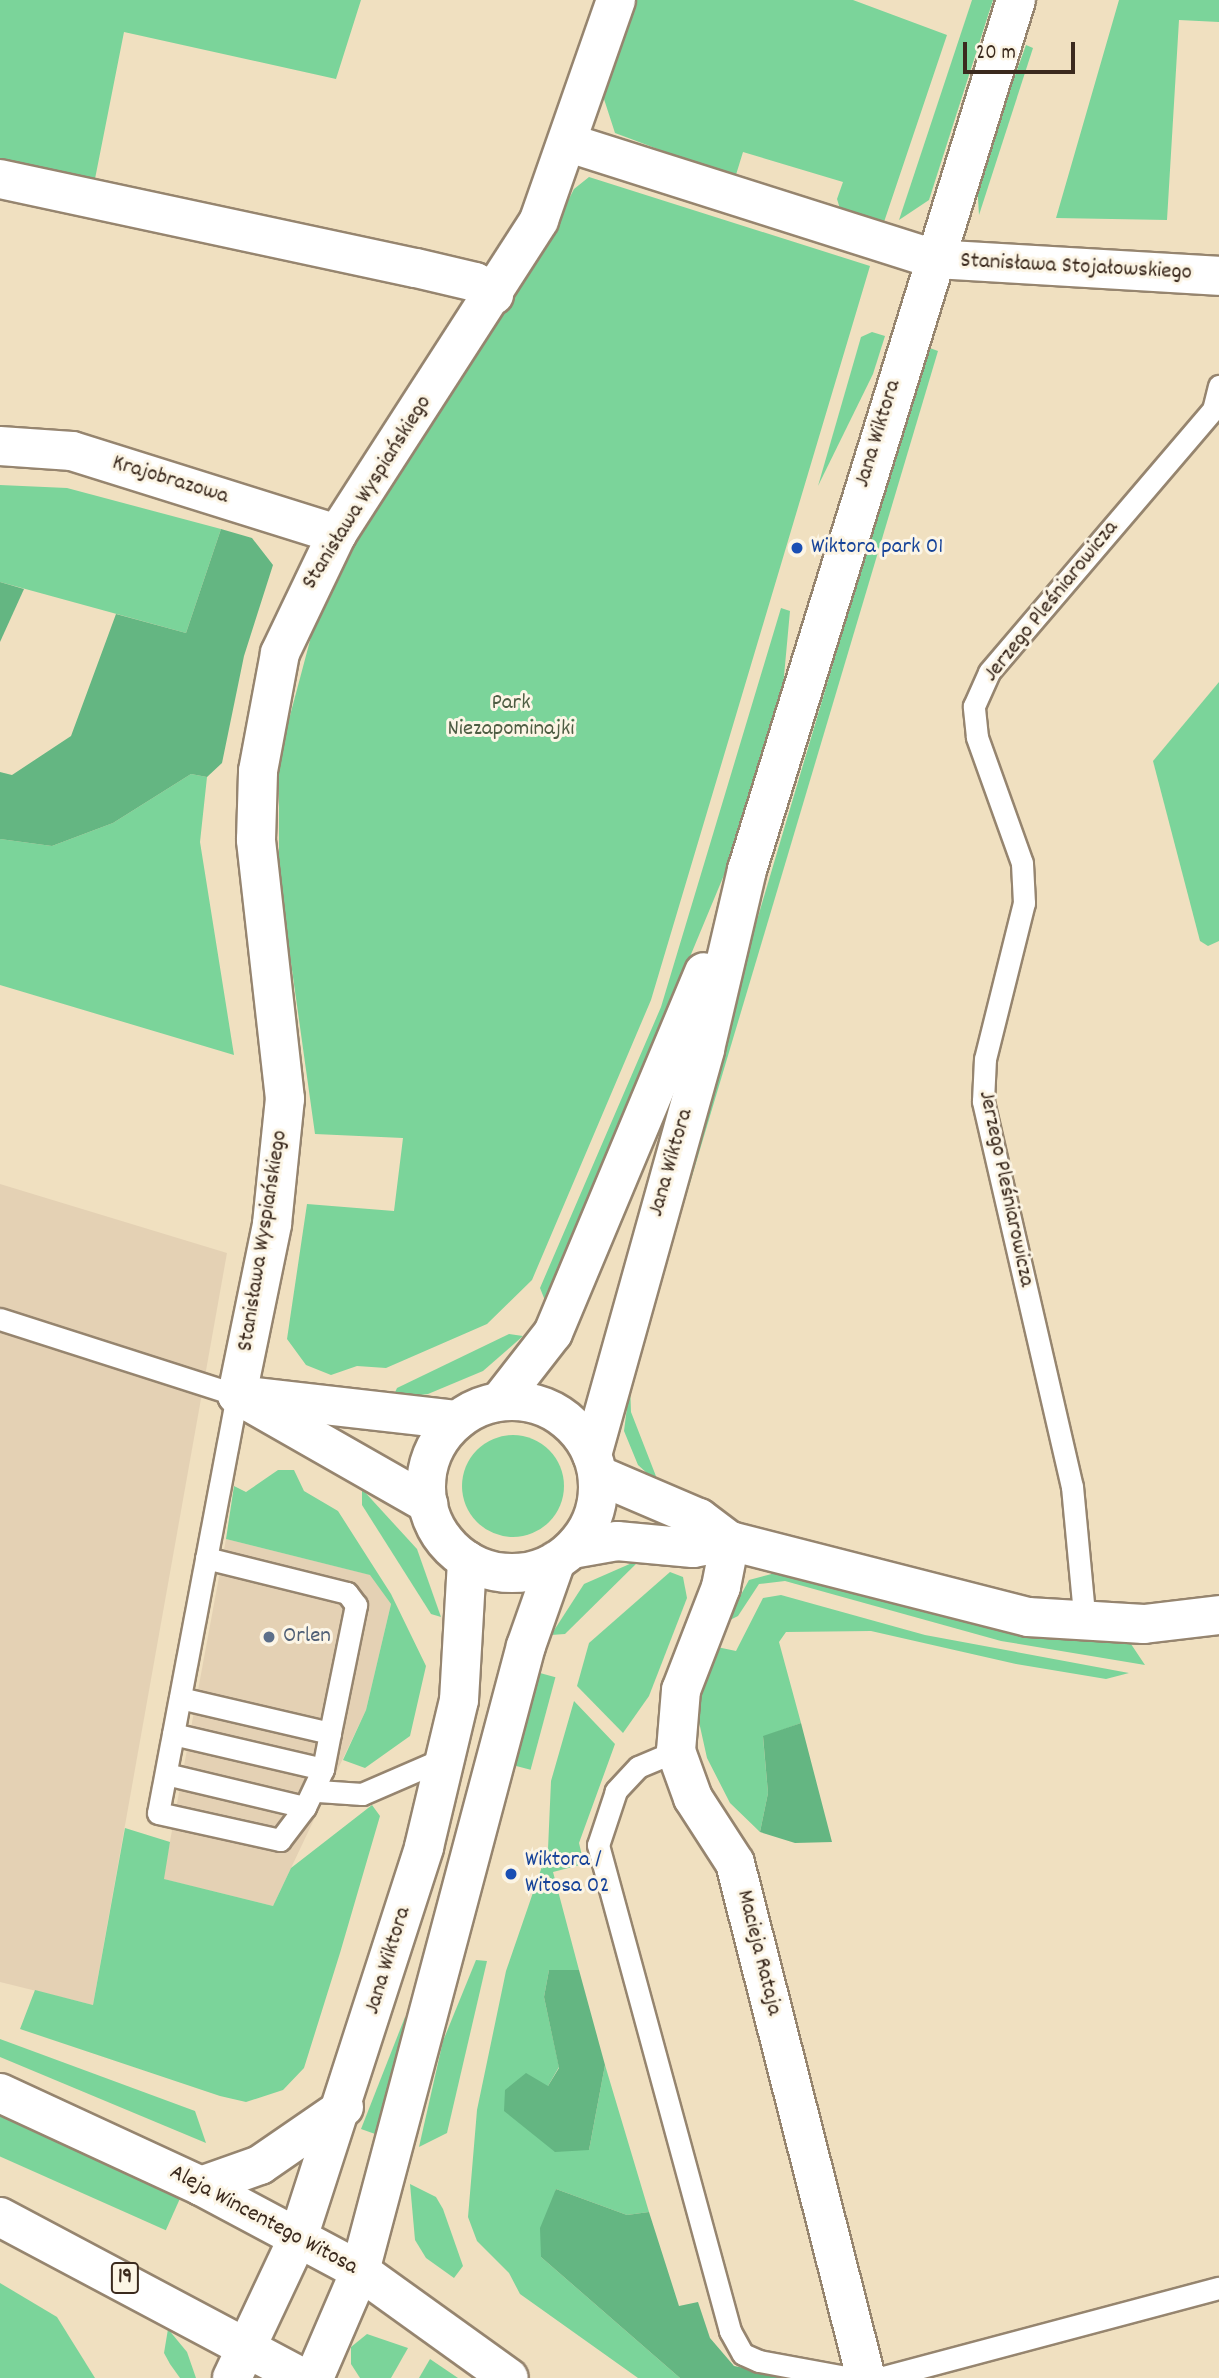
<!DOCTYPE html>
<meta charset="utf-8">
<style>
body{margin:0}
#map{position:relative;width:1219px;height:2378px;overflow:hidden;background:#f0e0c0;font-family:Dekko,sans-serif}
div>[style]{position:absolute}
.built>*{inset:0;background:#e4d1b4}
.green>*{inset:0;background:#7bd49a;transform-origin:0 0}
.round{border-radius:50%}
.forest>*{inset:0;background:#64b682}
.roads{filter:drop-shadow(2px 0 #96856f) drop-shadow(-2px 0 #96856f) drop-shadow(0 2px #96856f) drop-shadow(0 -2px #96856f)}
.lane>*{height:21px;margin:-10.5px;padding:0 10.5px;transform-origin:10.5px;border-radius:10.5px;background:#fff}
.street>*{height:38px;margin:-19px;padding:0 19px;transform-origin:19px;border-radius:19px;background:#fff}
.secondary>*{height:38px;margin:-19px;padding:0 19px;transform-origin:19px;border-radius:19px;background:#fff}
.secondary>.ring{margin:-19px;padding:0;box-sizing:content-box;background:none;border:38px solid #fff;border-radius:50%}
.primary>*{height:38px;margin:-19px;padding:0 19px;transform-origin:19px;border-radius:19px;background:#fff}
.dots>*{width:19px;height:19px;translate:-50% -50%;box-sizing:border-box;border:4px solid #fcf5e5;border-radius:50%}
span{translate:-50% -50%;white-space:nowrap;text-align:center;line-height:1.15;-webkit-text-stroke:6px #fcf5e5;paint-order:stroke}
.shield-label span{padding:2px 5px;background:#fcf5e5;border:2px solid;border-radius:5px;-webkit-text-stroke-width:0}
.shield-label{font-size:21px;color:#3b2a1e;font-weight:700}
.street-label{font-size:23px;color:#3b2a1e}
.transit-label{font-size:23px;color:#164399}
.left{translate:0 -50%;text-align:left}
.park-label{font-size:23px;color:#4e5d43}
.service-label{font-size:23px;color:#4e5e75}
.scale{position:absolute;left:963px;top:42px;width:112px;height:32px;box-sizing:border-box;border:4px solid #3b2a1e;border-top:0;padding-left:9px;font-size:21px;line-height:24px;white-space:nowrap;color:#3b2a1e;-webkit-text-stroke:5px #fcf5e5;paint-order:stroke}
</style>
<div id="map">
<div class="built">
<div style="clip-path:polygon(0 1184px,227px 1253px,93px 2005px,0 1982px)"></div>
<div style="clip-path:polygon(226px 1539px,371px 1575px,391px 1604px,366px 1710px,273px 1906px,163px 1879px)"></div>
</div>
<div class="green">
<div style="clip-path:polygon(0 0,361px 0,336px 79px,124px 32px,93px 189px,0 170px)"></div>
<div style="clip-path:polygon(634px 0,853px 0,947px 35px,884px 222px,841px 212px,837px 199px,843px 182px,743px 152px,735px 178px,615px 133px,603px 96px)"></div>
<div style="clip-path:polygon(972px 0,993px 0,929px 200px,899px 220px)"></div>
<div style="clip-path:polygon(1119px 0,1219px 0,1219px 22px,1179px 20px,1167px 220px,1056px 218px)"></div>
<div style="clip-path:polygon(1026px 45px,1033px 48px,979px 215px,977px 181px)"></div>
<div style="clip-path:polygon(589px 177px,870px 266px,651px 1000px,532px 1280px,487px 1324px,386px 1368px,357px 1366px,331px 1375px,306px 1365px,287px 1339px,307px 1204px,394px 1211px,403px 1138px,315px 1134px,279px 877px,279px 757px,316px 618px,347px 555px,536px 264px,574px 189px)"></div>
<div style="clip-path:polygon(872px 332px,885px 336px,873px 374px,818px 486px,861px 337px)"></div>
<div style="clip-path:polygon(927px 347px,938px 351px,642px 1344px,714px 1065px)"></div>
<div style="clip-path:polygon(0 485px,67px 488px,221px 529px,186px 633px,0 582px)"></div>
<div style="clip-path:polygon(781px 608px,790px 611px,783px 687px,734px 851px,546px 1303px,540px 1288px,661px 1007px)"></div>
<div style="clip-path:polygon(1219px 682px,1219px 941px,1208px 946px,1200px 941px,1153px 761px)"></div>
<div style="clip-path:polygon(191px 774px,207px 777px,200px 842px,234px 1055px,0 985px,0 839px,52px 846px,113px 823px)"></div>
<div style="clip-path:polygon(509px 1334px,523px 1336px,483px 1371px,428px 1394px,392px 1399px,397px 1388px)"></div>
<div style="clip-path:polygon(630px 1384px,631px 1412px,659px 1484px,638px 1465px,624px 1431px)"></div>
<div class="round" style="left:462px;top:1435px;width:102px;height:102px"></div>
<div style="clip-path:polygon(278px 1470px,294px 1470px,304px 1491px,338px 1511px,391px 1594px,426px 1666px,410px 1736px,365px 1768px,343px 1760px,366px 1710px,391px 1604px,370px 1575px,226px 1539px,234px 1486px,246px 1492px)"></div>
<div style="clip-path:polygon(362px 1489px,417px 1549px,441px 1617px,431px 1614px,362px 1505px)"></div>
<div style="clip-path:polygon(641px 1559px,565px 1634px,551px 1635px,584px 1584px)"></div>
<div style="clip-path:polygon(670px 1572px,683px 1577px,687px 1598px,649px 1696px,623px 1733px,577px 1686px,589px 1643px)"></div>
<div style="clip-path:polygon(779px 1572px,982px 1624px,1131px 1644px,1145px 1665px,1001px 1641px,785px 1581px,759px 1584px,738px 1616px,726px 1622px,749px 1580px)"></div>
<div style="clip-path:polygon(781px 1595px,925px 1635px,1129px 1673px,1106px 1679px,1016px 1664px,871px 1631px,786px 1632px,779px 1642px,801px 1723px,763px 1737px,768px 1793px,760px 1832px,730px 1803px,707px 1758px,695px 1704px,717px 1647px,736px 1651px,763px 1598px)"></div>
<div style="left:540px;top:1673px;width:16px;height:96px;rotate:15deg"></div>
<div style="clip-path:polygon(574px 1701px,615px 1744px,579px 1843px,584px 1864px,553px 1872px,579px 1970px,549px 1970px,544px 1997px,559px 2067px,548px 2086px,589px 2150px,605px 2065px,649px 2212px,627px 2215px,556px 2189px,541px 2257px,680px 2378px,638px 2378px,520px 2294px,509px 2273px,477px 2241px,468px 2217px,477px 2110px,506px 1971px,548px 1849px,551px 1781px)"></div>
<div style="clip-path:polygon(372px 1805px,380px 1816px,340px 1953px,304px 2068px,283px 2090px,246px 2102px,220px 2096px,20px 2029px,35px 1990px,93px 2005px,125px 1828px,170px 1842px,164px 1879px,273px 1906px,291px 1868px)"></div>
<div style="clip-path:polygon(476px 1960px,487px 1961px,447px 2133px,419px 2147px,443px 2041px)"></div>
<div style="clip-path:polygon(405px 2017px,406px 2020px,378px 2135px,361px 2129px)"></div>
<div style="clip-path:polygon(0 2039px,195px 2111px,206px 2143px,0 2057px)"></div>
<div style="left:0;top:2116px;width:198px;height:37px;rotate:24deg"></div>
<div style="clip-path:polygon(410px 2184px,436px 2197px,443px 2209px,463px 2266px,454px 2278px,426px 2258px,415px 2240px)"></div>
<div style="clip-path:polygon(0 2283px,57px 2317px,95px 2378px,0 2378px)"></div>
<div style="clip-path:polygon(168px 2329px,187px 2352px,196px 2378px,180px 2378px,170px 2364px,164px 2353px)"></div>
<div style="clip-path:polygon(367px 2334px,408px 2348px,391px 2378px,360px 2378px,351px 2364px,351px 2347px)"></div>
<div style="clip-path:polygon(430px 2359px,458px 2378px,419px 2378px)"></div>
</div>
<div class="forest">
<div style="clip-path:polygon(221px 529px,252px 538px,273px 565px,244px 656px,222px 763px,207px 777px,191px 774px,113px 823px,52px 846px,0 839px,0 772px,12px 775px,71px 736px,116px 614px,186px 633px)"></div>
<div style="clip-path:polygon(0 582px,24px 589px,0 642px)"></div>
<div style="clip-path:polygon(801px 1723px,832px 1842px,795px 1843px,760px 1832px,768px 1793px,763px 1736px)"></div>
<div style="clip-path:polygon(549px 1970px,579px 1970px,605px 2065px,589px 2150px,555px 2152px,504px 2111px,505px 2090px,526px 2073px,548px 2086px,559px 2068px,544px 1997px)"></div>
<div style="clip-path:polygon(556px 2189px,627px 2215px,649px 2212px,679px 2306px,698px 2302px,710px 2338px,734px 2366px,798px 2378px,680px 2378px,541px 2257px,540px 2228px)"></div>
</div>
<div class="roads">
<div class="lane">
<div style="left:0;top:1319px;width:249px;rotate:17.8deg"></div>
<div style="left:237px;top:1395px;width:425px;rotate:100.7deg"></div>
<div style="left:158px;top:1813px;width:125px;rotate:12.5deg"></div>
<div style="left:280px;top:1840px;width:41px;rotate:-52.9deg"></div>
<div style="left:206px;top:1558px;width:145px;rotate:13.9deg"></div>
<div style="left:347px;top:1593px;width:15px;rotate:53deg"></div>
<div style="left:356px;top:1605px;width:131px;rotate:101.5deg"></div>
<div style="left:1085px;top:1624px;width:138px;rotate:-95.4deg"></div>
<div style="left:1072px;top:1487px;width:396px;rotate:-103deg"></div>
<div style="left:983px;top:1101px;width:42px;rotate:-87.3deg"></div>
<div style="left:985px;top:1059px;width:161px;rotate:-76deg"></div>
<div style="left:1024px;top:903px;width:40px;rotate:-92.9deg"></div>
<div style="left:1022px;top:863px;width:134px;rotate:-109.7deg"></div>
<div style="left:977px;top:737px;width:31px;rotate:-96deg"></div>
<div style="left:974px;top:706px;width:37px;rotate:-66deg"></div>
<div style="left:989px;top:672px;width:345px;rotate:-49.5deg"></div>
<div style="left:1213px;top:410px;width:25px;rotate:-76deg"></div>
<div style="left:180px;top:1698px;width:154px;rotate:13.1deg"></div>
<div style="left:330px;top:1733px;width:37px;rotate:101deg"></div>
<div style="left:676px;top:1751px;width:41px;rotate:157.2deg"></div>
<div style="left:638px;top:1767px;width:33px;rotate:133deg"></div>
<div style="left:616px;top:1791px;width:57px;rotate:108.4deg"></div>
<div style="left:598px;top:1845px;width:504px;rotate:74.8deg"></div>
<div style="left:730px;top:2331px;width:26px;rotate:61deg"></div>
<div style="left:743px;top:2354px;width:17px;rotate:24deg"></div>
<div style="left:759px;top:2361px;width:94px;rotate:10.5deg"></div>
<div style="left:166px;top:1774px;width:143px;rotate:13.4deg"></div>
<div style="left:305px;top:1807px;width:42px;rotate:-64.7deg"></div>
<div style="left:323px;top:1769px;width:154px;rotate:-166.9deg"></div>
<div style="left:318px;top:1791px;width:44px;rotate:3.9deg"></div>
<div style="left:362px;top:1794px;width:90px;rotate:-23.4deg"></div>
<div style="left:880px;top:2378px;width:351px;rotate:-14.9deg"></div>
</div>
<div class="street">
<div style="left:569px;top:143px;width:383px;rotate:17.6deg"></div>
<div style="left:934px;top:259px;width:286px;rotate:3.4deg"></div>
<div style="left:0;top:179px;width:425px;rotate:12.1deg"></div>
<div style="left:416px;top:268px;width:61px;rotate:13.3deg"></div>
<div style="left:475px;top:282px;width:23px;rotate:34deg"></div>
<div style="left:0;top:446px;width:72px;rotate:4deg"></div>
<div style="left:72px;top:451px;width:278px;rotate:17.4deg"></div>
<div style="left:237px;top:1395px;width:175px;rotate:-78.4deg"></div>
<div style="left:272px;top:1224px;width:126px;rotate:-84.1deg"></div>
<div style="left:285px;top:1099px;width:261px;rotate:-96.4deg"></div>
<div style="left:256px;top:840px;width:69px;rotate:-88.3deg"></div>
<div style="left:258px;top:771px;width:120px;rotate:-79.4deg"></div>
<div style="left:280px;top:653px;width:132px;rotate:-64.4deg"></div>
<div style="left:337px;top:534px;width:373px;rotate:-57.2deg"></div>
<div style="left:539px;top:220px;width:233px;rotate:-70.7deg"></div>
<div style="left:237px;top:1395px;width:222px;rotate:6.5deg"></div>
<div style="left:239px;top:1396px;width:218px;rotate:29.7deg"></div>
<div style="left:598px;top:1475px;width:110px;rotate:23.1deg"></div>
<div style="left:699px;top:1518px;width:39px;rotate:37deg"></div>
<div style="left:730px;top:1541px;width:47px;rotate:101.1deg"></div>
<div style="left:721px;top:1587px;width:110px;rotate:111.2deg"></div>
<div style="left:681px;top:1690px;width:61px;rotate:94.7deg"></div>
<div style="left:676px;top:1751px;width:50px;rotate:70.1deg"></div>
<div style="left:693px;top:1798px;width:77px;rotate:57.1deg"></div>
<div style="left:735px;top:1863px;width:531px;rotate:75.73deg"></div>
<div style="left:572px;top:1549px;width:46px;rotate:-10.1deg"></div>
<div style="left:617px;top:1541px;width:76px;rotate:5.3deg"></div>
<div style="left:693px;top:1548px;width:38px;rotate:-11deg"></div>
<div style="left:730px;top:1541px;width:308px;rotate:14.3deg"></div>
<div style="left:1028px;top:1617px;width:116px;rotate:3.5deg"></div>
<div style="left:1144px;top:1624px;width:76px;rotate:-6.8deg"></div>
</div>
<div class="secondary">
<div style="left:500px;top:1401px;width:86px;rotate:-52.1deg"></div>
<div style="left:553px;top:1333px;width:391px;rotate:-67.3deg"></div>
<div class="ring" style="left:426px;top:1401px;width:134px;height:134px"></div>
<div style="left:592px;top:1455px;width:421px;rotate:-74.4deg"></div>
<div style="left:705px;top:1049px;width:184px;rotate:-76.8deg"></div>
<div style="left:747px;top:870px;width:911px;rotate:-72.82deg"></div>
<div style="left:201px;top:2186px;width:63px;rotate:-19.6deg"></div>
<div style="left:260px;top:2165px;width:102px;rotate:-34.6deg"></div>
<div style="left:232px;top:2378px;width:155px;rotate:-64.8deg"></div>
<div style="left:298px;top:2238px;width:411px;rotate:-72.1deg"></div>
<div style="left:424px;top:1847px;width:151px;rotate:-76.6deg"></div>
<div style="left:459px;top:1700px;width:140px;rotate:-86.7deg"></div>
<div style="left:314px;top:2378px;width:116px;rotate:-66.7deg"></div>
<div style="left:360px;top:2271px;width:647px;rotate:-75.13deg"></div>
<div style="left:526px;top:1646px;width:90px;rotate:-70.6deg"></div>
</div>
<div class="primary">
<div style="left:0;top:2093px;width:221px;rotate:24.8deg"></div>
<div style="left:201px;top:2186px;width:180px;rotate:28.1deg"></div>
<div style="left:360px;top:2271px;width:183px;rotate:35.7deg"></div>
<div style="left:0;top:2217px;width:343px;rotate:28deg"></div>
</div>
</div>
<div class="dots">
<div style="left:797px;top:548px;background:#1a4fb4"></div>
<div style="left:269px;top:1637px;background:#5c6f8a"></div>
<div style="left:511px;top:1874px;background:#1a4fb4"></div>
</div>
<div class="shield-label">
<span style="left:125px;top:2278px">19</span>
</div>
<div class="street-label">
<span style="left:1076px;top:268px;rotate:3deg">Stanisława Stojałowskiego</span>
<span style="left:879px;top:434px;rotate:-73deg">Jana Wiktora</span>
<span style="left:170px;top:481px;rotate:17deg">Krajobrazowa</span>
<span style="left:368px;top:493px;rotate:-58deg">Stanisława Wyspiańskiego</span>
<span style="left:1052px;top:602px;rotate:-51deg">Jerzego Pleśniarowicza</span>
<span style="left:672px;top:1163px;rotate:-74deg">Jana Wiktora</span>
<span style="left:1005px;top:1189px;rotate:78deg">Jerzego Pleśniarowicza</span>
<span style="left:264px;top:1241px;rotate:-81deg">Stanisława Wyspiańskiego</span>
<span style="left:758px;top:1953px;rotate:76deg">Macieja Rataja</span>
<span style="left:389px;top:1961px;rotate:-73deg">Jana Wiktora</span>
<span style="left:263px;top:2221px;rotate:28deg">Aleja Wincentego Witosa</span>
</div>
<div class="transit-label">
<span class="left" style="left:811px;top:548px">Wiktora park 01</span>
<span class="left" style="left:525px;top:1874px">Wiktora /<br>Witosa 02</span>
</div>
<div class="park-label">
<span style="left:511px;top:717px">Park<br>Niezapominajki</span>
</div>
<div class="service-label">
<span class="left" style="left:283px;top:1637px">Orlen</span>
</div>
<div class="scale">20 m</div>
</div>
